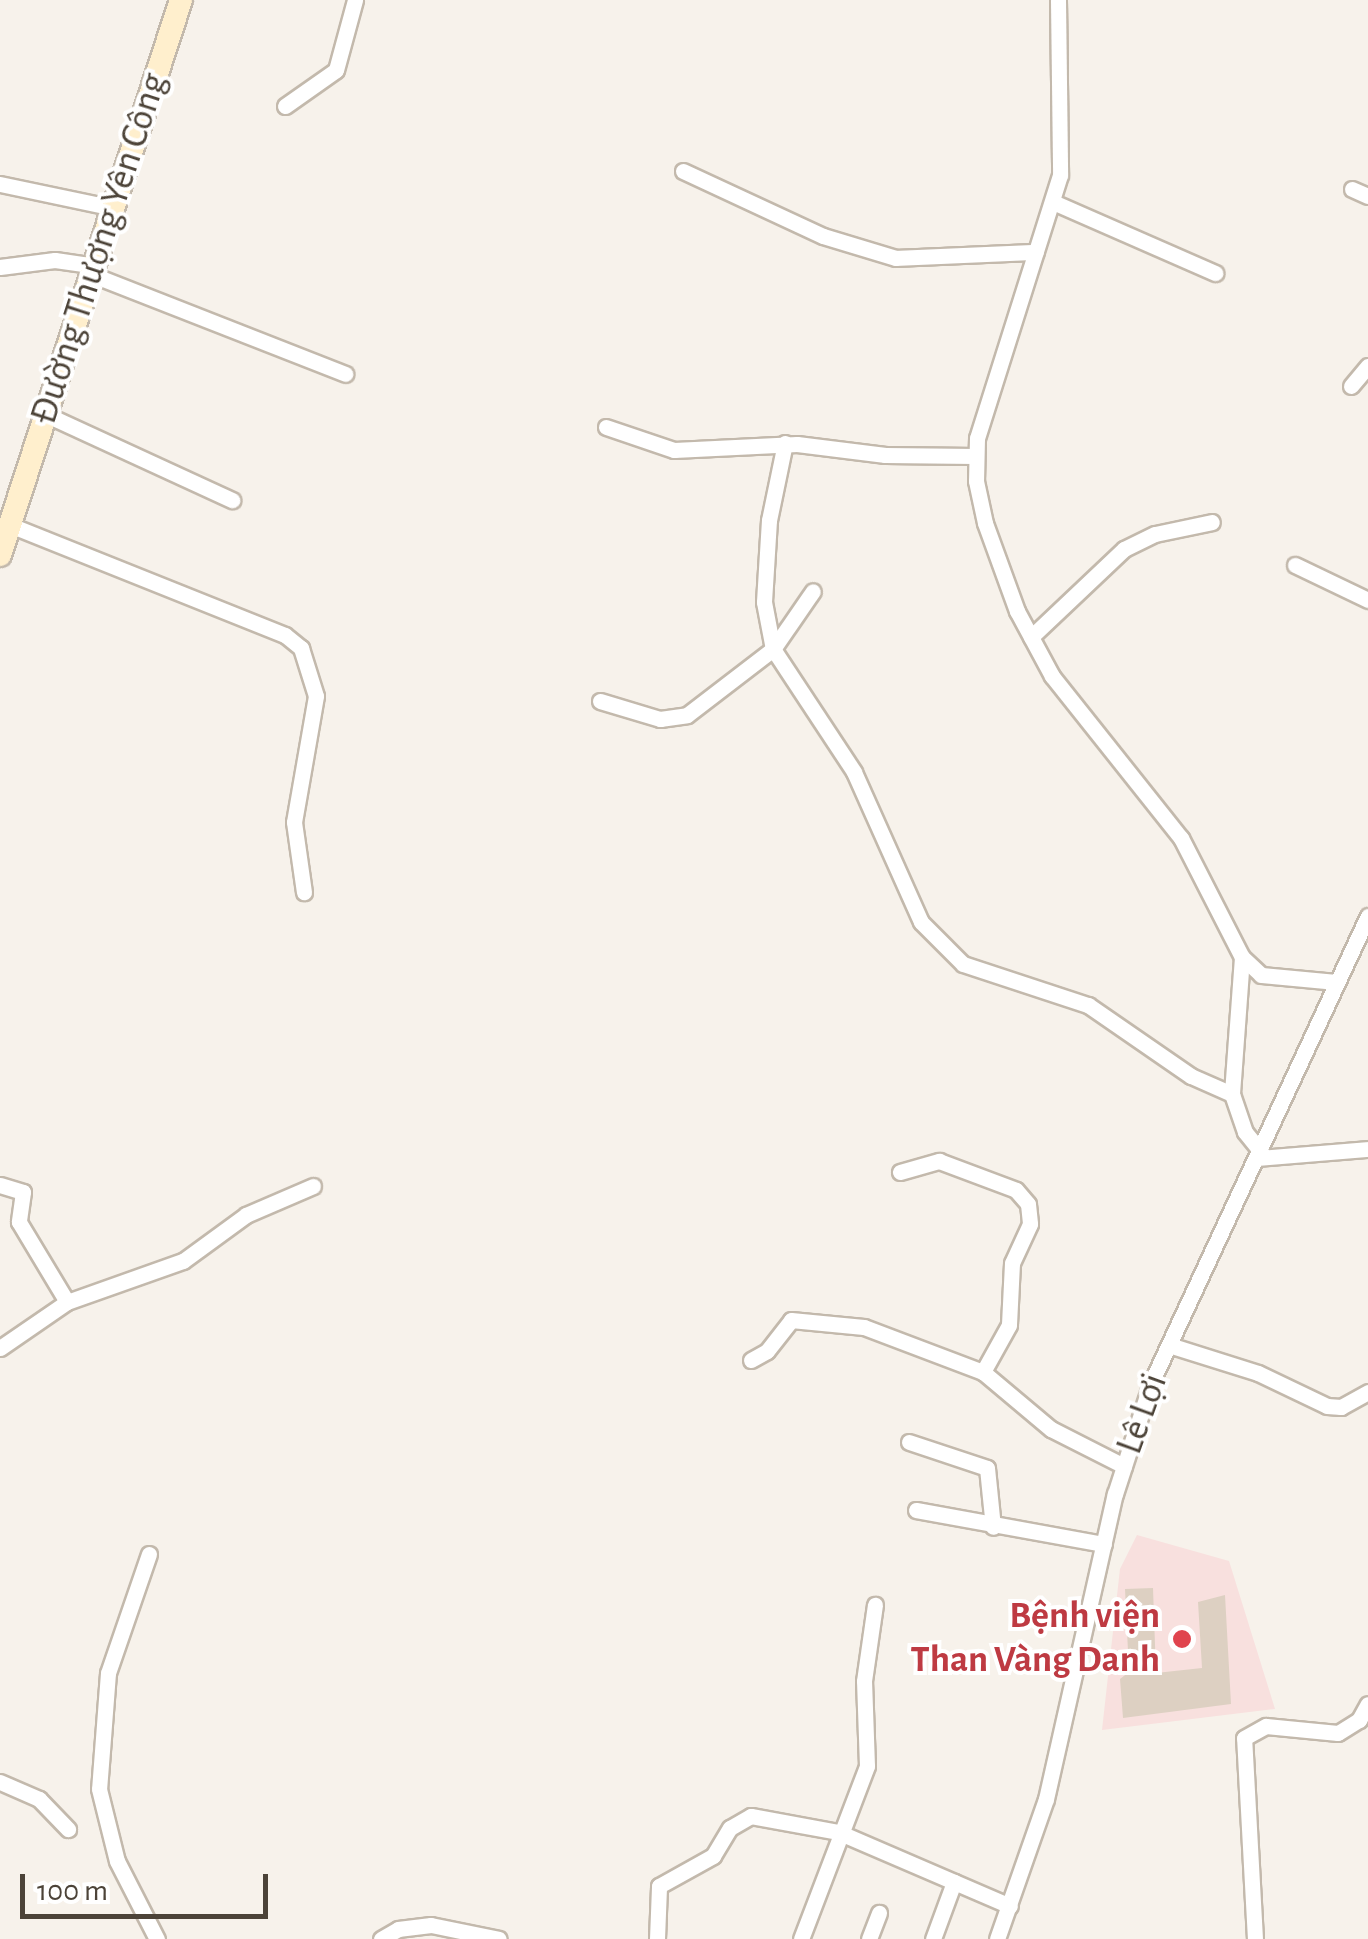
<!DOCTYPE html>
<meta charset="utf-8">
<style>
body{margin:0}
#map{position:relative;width:1368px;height:1939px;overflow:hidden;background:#f7f2eb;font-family:"Alegreya Sans",sans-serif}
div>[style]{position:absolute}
.medical>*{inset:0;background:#f8e0de}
.building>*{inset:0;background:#ddd0c2}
.roads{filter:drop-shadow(2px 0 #c3b9ac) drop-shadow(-2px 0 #c3b9ac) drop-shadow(0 2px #c3b9ac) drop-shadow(0 -2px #c3b9ac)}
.street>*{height:15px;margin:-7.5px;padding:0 7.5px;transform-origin:7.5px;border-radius:7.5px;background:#fff}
.secondary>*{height:22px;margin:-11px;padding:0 11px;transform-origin:11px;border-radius:11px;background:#ffefcd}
.dots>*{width:28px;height:28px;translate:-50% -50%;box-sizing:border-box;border:5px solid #fff;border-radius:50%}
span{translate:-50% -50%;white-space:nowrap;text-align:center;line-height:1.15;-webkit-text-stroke:8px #fff;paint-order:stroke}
.street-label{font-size:38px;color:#4c4338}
.health-label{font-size:38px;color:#be3a42;font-weight:700}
.right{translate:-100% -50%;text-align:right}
.scale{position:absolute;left:20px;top:1874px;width:248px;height:45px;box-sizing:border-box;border:5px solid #4c4338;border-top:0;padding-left:12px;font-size:30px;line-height:35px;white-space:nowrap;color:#4c4338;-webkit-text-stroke:8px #fff;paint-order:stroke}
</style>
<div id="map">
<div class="medical">
<div style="clip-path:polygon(1137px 1535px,1229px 1561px,1275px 1709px,1102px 1730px,1120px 1569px)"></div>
</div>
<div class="building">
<div style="clip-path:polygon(1153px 1588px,1156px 1673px,1202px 1668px,1198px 1602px,1225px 1595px,1231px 1704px,1123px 1718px,1120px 1679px,1129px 1672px,1125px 1589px)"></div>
</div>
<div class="roads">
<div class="street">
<div style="left:1058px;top:0;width:175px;rotate:89.3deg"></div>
<div style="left:1060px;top:175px;width:276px;rotate:107.5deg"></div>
<div style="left:977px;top:438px;width:43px;rotate:91.3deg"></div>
<div style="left:976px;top:481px;width:43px;rotate:77.9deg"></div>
<div style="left:985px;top:523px;width:94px;rotate:70deg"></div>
<div style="left:1017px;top:611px;width:74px;rotate:61.7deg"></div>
<div style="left:1052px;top:676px;width:207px;rotate:51.5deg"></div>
<div style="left:1181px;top:838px;width:134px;rotate:62.9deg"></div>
<div style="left:1242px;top:957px;width:26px;rotate:43deg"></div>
<div style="left:1261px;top:975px;width:76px;rotate:5.3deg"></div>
<div style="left:285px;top:106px;width:62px;rotate:-35.2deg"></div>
<div style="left:336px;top:70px;width:73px;rotate:-74.8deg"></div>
<div style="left:683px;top:171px;width:154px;rotate:24.9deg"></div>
<div style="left:823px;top:236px;width:76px;rotate:16.8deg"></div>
<div style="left:896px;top:258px;width:140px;rotate:-2.5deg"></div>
<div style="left:0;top:184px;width:116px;rotate:11.9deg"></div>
<div style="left:1352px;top:189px;width:17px;rotate:24deg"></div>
<div style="left:1055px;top:203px;width:175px;rotate:23.6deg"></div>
<div style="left:0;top:267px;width:55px;rotate:-7.3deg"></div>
<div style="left:55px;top:260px;width:41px;rotate:8.3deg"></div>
<div style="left:93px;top:275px;width:271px;rotate:21.4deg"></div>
<div style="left:1351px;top:386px;width:26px;rotate:-50deg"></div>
<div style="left:47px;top:415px;width:204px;rotate:24.7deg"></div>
<div style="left:606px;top:427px;width:72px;rotate:18.7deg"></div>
<div style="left:674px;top:450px;width:123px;rotate:-2.8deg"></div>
<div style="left:797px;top:444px;width:89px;rotate:7.1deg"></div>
<div style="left:885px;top:455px;width:90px;rotate:0.6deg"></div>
<div style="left:785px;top:443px;width:79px;rotate:101.7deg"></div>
<div style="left:769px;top:520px;width:82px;rotate:93.5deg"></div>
<div style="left:764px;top:602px;width:48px;rotate:79.2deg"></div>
<div style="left:773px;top:649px;width:147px;rotate:56.6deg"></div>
<div style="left:854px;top:772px;width:164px;rotate:65.9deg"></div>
<div style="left:921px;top:922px;width:59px;rotate:45deg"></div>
<div style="left:963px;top:964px;width:132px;rotate:18.2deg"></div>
<div style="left:1088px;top:1005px;width:125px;rotate:34.6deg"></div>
<div style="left:1191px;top:1076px;width:45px;rotate:23.7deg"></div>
<div style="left:10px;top:525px;width:296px;rotate:21.8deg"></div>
<div style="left:285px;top:635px;width:21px;rotate:39deg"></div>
<div style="left:301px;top:648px;width:50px;rotate:72.6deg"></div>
<div style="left:316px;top:696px;width:128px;rotate:99.9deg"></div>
<div style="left:294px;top:822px;width:71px;rotate:81.9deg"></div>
<div style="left:1295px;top:565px;width:81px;rotate:25.6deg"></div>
<div style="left:1031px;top:637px;width:128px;rotate:-43.4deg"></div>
<div style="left:1124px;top:549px;width:34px;rotate:-26deg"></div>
<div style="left:1155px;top:534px;width:58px;rotate:-11.9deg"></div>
<div style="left:600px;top:701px;width:63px;rotate:16.7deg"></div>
<div style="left:660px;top:719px;width:27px;rotate:-8deg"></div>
<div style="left:687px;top:715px;width:108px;rotate:-37.5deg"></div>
<div style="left:773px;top:649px;width:70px;rotate:-55.4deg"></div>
<div style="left:1242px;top:957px;width:137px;rotate:94.2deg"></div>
<div style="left:1232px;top:1094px;width:40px;rotate:71.1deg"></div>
<div style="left:1245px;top:1132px;width:26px;rotate:51deg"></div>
<div style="left:1258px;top:1158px;width:110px;rotate:-4.7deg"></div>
<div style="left:900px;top:1172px;width:41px;rotate:-15.8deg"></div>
<div style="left:939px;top:1161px;width:82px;rotate:20.6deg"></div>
<div style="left:1016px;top:1190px;width:18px;rotate:49deg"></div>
<div style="left:1028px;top:1204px;width:20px;rotate:84deg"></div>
<div style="left:1030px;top:1224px;width:43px;rotate:114.8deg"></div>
<div style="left:1012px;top:1263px;width:62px;rotate:92.8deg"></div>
<div style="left:1009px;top:1325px;width:54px;rotate:119deg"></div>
<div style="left:0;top:1185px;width:24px;rotate:17deg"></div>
<div style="left:23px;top:1192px;width:30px;rotate:98deg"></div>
<div style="left:19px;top:1222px;width:93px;rotate:59deg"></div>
<div style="left:1169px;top:1345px;width:93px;rotate:17.5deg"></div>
<div style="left:1258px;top:1373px;width:76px;rotate:25.6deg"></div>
<div style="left:1327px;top:1406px;width:14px;rotate:4deg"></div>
<div style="left:1341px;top:1407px;width:31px;rotate:-29deg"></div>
<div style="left:0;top:1348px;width:81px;rotate:-34.5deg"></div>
<div style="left:67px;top:1302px;width:123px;rotate:-19.5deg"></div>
<div style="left:183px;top:1261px;width:78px;rotate:-36.1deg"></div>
<div style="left:246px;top:1215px;width:73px;rotate:-23.4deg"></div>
<div style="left:751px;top:1360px;width:18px;rotate:-29deg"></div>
<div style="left:767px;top:1351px;width:39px;rotate:-52deg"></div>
<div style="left:791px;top:1320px;width:73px;rotate:5.5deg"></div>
<div style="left:864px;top:1327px;width:127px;rotate:20.7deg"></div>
<div style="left:983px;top:1372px;width:89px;rotate:40deg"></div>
<div style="left:1051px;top:1429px;width:82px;rotate:26.9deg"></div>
<div style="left:909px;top:1442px;width:82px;rotate:18.4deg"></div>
<div style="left:987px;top:1468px;width:59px;rotate:84.2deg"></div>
<div style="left:916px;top:1510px;width:191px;rotate:10.3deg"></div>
<div style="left:149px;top:1554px;width:126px;rotate:109deg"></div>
<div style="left:108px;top:1673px;width:116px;rotate:94.4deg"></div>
<div style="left:99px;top:1789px;width:74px;rotate:76deg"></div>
<div style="left:117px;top:1861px;width:88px;rotate:62.9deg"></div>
<div style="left:0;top:1782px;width:43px;rotate:23.6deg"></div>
<div style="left:39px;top:1799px;width:42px;rotate:46deg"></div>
<div style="left:381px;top:1939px;width:20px;rotate:-30deg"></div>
<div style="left:398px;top:1929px;width:33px;rotate:-7deg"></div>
<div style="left:431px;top:1925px;width:69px;rotate:11.6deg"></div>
<div style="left:657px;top:1939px;width:53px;rotate:-87.8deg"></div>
<div style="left:659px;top:1886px;width:62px;rotate:-29.1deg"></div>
<div style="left:713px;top:1856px;width:33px;rotate:-59deg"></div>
<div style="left:730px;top:1828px;width:24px;rotate:-30deg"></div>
<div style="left:751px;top:1816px;width:88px;rotate:10.4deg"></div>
<div style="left:838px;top:1832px;width:187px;rotate:23.3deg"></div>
<div style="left:801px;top:1939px;width:185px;rotate:-69.1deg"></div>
<div style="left:867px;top:1766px;width:85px;rotate:-92deg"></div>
<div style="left:864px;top:1681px;width:77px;rotate:-81.8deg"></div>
<div style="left:869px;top:1939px;width:28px;rotate:-69deg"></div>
<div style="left:933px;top:1939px;width:61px;rotate:-69.8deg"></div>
<div style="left:997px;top:1939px;width:148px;rotate:-70.7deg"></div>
<div style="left:1046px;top:1799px;width:313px;rotate:-77.3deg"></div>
<div style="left:1115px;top:1494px;width:117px;rotate:-72deg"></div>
<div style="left:1151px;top:1383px;width:515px;rotate:-65.08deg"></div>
<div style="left:1255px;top:1939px;width:201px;rotate:-93.1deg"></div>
<div style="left:1244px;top:1738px;width:25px;rotate:-29deg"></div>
<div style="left:1266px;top:1726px;width:72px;rotate:5.6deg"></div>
<div style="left:1338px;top:1733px;width:25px;rotate:-32deg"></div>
<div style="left:1359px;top:1720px;width:18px;rotate:-61deg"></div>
</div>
<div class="secondary">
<div style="left:0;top:555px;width:584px;rotate:-71.94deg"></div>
</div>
</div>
<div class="dots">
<div style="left:1182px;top:1639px;background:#e0444e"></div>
</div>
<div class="street-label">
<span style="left:100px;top:249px;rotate:-72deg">Đường Thượng Yên Công</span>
<span style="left:1143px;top:1414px;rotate:-70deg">Lê Lợi</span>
</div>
<div class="health-label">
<span class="right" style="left:1160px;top:1639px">Bệnh viện<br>Than Vàng Danh</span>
</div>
<div class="scale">100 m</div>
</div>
